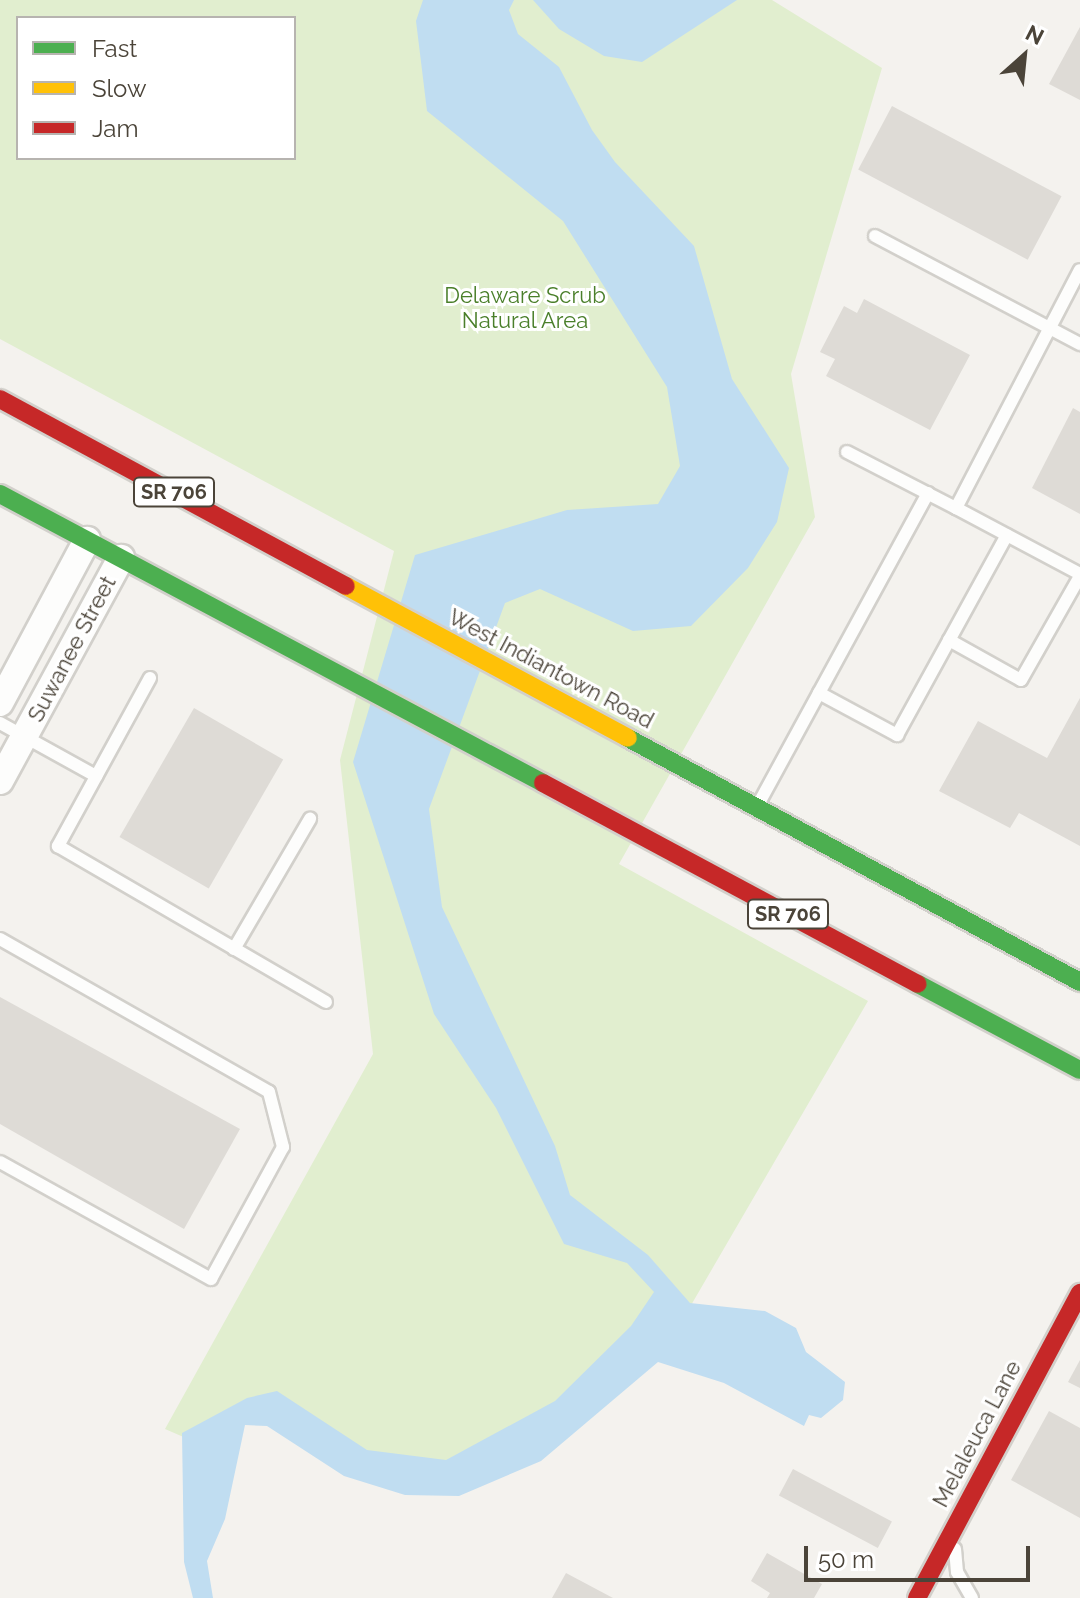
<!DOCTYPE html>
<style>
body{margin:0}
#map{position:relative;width:1080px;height:1598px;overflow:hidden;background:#f4f2ee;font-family:Raleway,sans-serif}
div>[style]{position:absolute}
.green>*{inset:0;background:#e1eecf}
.water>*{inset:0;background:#c0ddf1}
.building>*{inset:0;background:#dedbd6;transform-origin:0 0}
.roads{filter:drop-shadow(2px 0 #d2d0cb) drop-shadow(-2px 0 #d2d0cb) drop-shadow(0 2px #d2d0cb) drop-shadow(0 -2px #d2d0cb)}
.lane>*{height:12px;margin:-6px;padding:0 6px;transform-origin:6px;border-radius:6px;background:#fdfdfc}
.street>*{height:26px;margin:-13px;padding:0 13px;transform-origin:13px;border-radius:13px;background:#fdfdfc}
.fast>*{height:18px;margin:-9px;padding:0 9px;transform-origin:9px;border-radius:9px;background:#4caf50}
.slow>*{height:18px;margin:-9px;padding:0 9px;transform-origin:9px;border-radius:9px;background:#ffc107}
.jam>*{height:18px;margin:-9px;padding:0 9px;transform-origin:9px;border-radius:9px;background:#c62828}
span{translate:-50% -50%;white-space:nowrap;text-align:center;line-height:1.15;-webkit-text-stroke:6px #fff;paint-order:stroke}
.shield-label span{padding:2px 6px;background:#fff;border:2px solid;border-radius:6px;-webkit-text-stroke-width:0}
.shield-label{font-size:20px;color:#4b4439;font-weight:700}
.park-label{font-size:22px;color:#4a7f2a}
.street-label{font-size:22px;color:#4b4439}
.legend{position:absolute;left:16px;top:16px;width:280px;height:144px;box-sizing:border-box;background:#fff;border:2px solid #b7b4b0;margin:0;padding:10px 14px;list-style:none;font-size:24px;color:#4b4439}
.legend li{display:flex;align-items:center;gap:16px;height:40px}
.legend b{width:40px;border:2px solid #b7b4b0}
.north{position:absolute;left:984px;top:16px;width:80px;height:80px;-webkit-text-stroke:6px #fff;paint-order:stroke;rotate:27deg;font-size:22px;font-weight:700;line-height:32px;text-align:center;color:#4b4439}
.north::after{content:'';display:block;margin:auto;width:28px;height:36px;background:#4b4439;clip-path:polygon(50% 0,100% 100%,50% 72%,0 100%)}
.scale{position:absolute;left:804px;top:1546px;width:226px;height:36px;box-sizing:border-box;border:4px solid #4b4439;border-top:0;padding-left:10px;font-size:24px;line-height:28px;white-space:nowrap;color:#4b4439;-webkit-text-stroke:6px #fff;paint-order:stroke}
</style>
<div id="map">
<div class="green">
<div style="clip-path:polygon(evenodd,0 0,772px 0,882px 68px,791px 374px,815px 517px,619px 864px,868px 1001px,676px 1331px,471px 1473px,358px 1463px,266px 1407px,195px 1442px,165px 1429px,373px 1054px,340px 760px,394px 551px,0 339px,0 0,18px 18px,294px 18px,294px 158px,18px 158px,18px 18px)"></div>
</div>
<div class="water">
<div style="clip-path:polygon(423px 0,514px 0,509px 10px,518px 34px,559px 67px,592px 130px,615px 162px,694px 246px,732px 379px,789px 468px,777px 522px,748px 568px,691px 626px,633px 631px,540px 589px,505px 603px,429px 809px,442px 907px,555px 1146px,570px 1195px,648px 1255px,690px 1303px,765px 1311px,796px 1328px,806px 1352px,845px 1382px,843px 1400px,821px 1418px,809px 1415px,804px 1426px,724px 1383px,658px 1362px,541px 1461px,459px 1496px,405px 1495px,344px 1476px,267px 1426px,245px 1425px,225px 1519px,207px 1561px,213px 1598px,193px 1598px,184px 1562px,182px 1433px,247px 1398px,277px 1391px,367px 1450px,446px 1460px,555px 1401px,631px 1326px,654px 1292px,627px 1263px,564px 1244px,496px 1108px,434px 1014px,353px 762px,415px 555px,567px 510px,658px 504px,680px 466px,667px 387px,563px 221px,427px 111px,416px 21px)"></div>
<div style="clip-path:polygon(533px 0,737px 0,642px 62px,604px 56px,559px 29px)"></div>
</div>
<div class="building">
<div style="clip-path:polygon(1080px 27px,1080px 100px,1049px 84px)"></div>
<div style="left:892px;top:106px;width:192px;height:72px;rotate:28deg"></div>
<div style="clip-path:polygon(864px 299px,970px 355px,930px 430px,826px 376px,835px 359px,820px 352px,844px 306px,857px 313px)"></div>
<div style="clip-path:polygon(1073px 408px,1080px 412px,1080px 514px,1032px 488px)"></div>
<div style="clip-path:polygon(1080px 698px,1080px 846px,1019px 813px,1010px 828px,939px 791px,978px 721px,1047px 758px)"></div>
<div style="left:194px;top:708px;width:103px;height:149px;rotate:30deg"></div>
<div style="clip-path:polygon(0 997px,240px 1129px,184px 1229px,0 1124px)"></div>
<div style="clip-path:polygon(1080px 1360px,1080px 1388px,1068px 1382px)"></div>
<div style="clip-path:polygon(1049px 1411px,1080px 1428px,1080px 1518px,1011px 1480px)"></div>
<div style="left:793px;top:1469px;width:112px;height:30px;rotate:28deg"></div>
<div style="clip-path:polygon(767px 1553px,822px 1584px,814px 1598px,767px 1598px,770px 1593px,751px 1581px)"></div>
<div style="clip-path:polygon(566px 1573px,613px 1598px,552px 1598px)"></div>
</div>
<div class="roads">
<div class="lane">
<div style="left:875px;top:236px;width:232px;rotate:27.8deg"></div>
<div style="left:847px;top:452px;width:123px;rotate:27.2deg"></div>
<div style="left:956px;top:508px;width:268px;rotate:-62.5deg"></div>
<div style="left:956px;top:508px;width:140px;rotate:28deg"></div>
<div style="left:949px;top:640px;width:82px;rotate:29.1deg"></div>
<div style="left:1021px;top:680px;width:120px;rotate:-60.4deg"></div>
<div style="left:150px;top:678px;width:192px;rotate:118.7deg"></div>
<div style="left:58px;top:846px;width:310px;rotate:30.2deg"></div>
<div style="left:819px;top:693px;width:89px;rotate:28.3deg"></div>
<div style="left:897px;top:735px;width:228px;rotate:-61.2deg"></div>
<div style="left:0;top:723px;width:110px;rotate:28.9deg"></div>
<div style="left:759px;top:803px;width:353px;rotate:-61.4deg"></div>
<div style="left:0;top:939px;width:309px;rotate:29.6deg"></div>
<div style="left:269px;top:1092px;width:57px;rotate:75.7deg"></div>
<div style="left:283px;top:1147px;width:150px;rotate:118.6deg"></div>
<div style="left:211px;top:1279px;width:241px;rotate:-151deg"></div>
<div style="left:234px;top:949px;width:151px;rotate:-59.7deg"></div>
<div style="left:955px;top:1549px;width:23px;rotate:85deg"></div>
<div style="left:957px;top:1572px;width:30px;rotate:60deg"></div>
</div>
<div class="street">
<div style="left:0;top:703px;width:185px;rotate:-61.9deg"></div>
<div style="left:0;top:781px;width:254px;rotate:-61.5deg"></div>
</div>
<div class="fast">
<div style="left:0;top:494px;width:615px;rotate:28.02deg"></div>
<div style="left:628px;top:738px;width:514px;rotate:28.36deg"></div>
<div style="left:918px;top:984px;width:183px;rotate:28deg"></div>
</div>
<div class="slow">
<div style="left:346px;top:586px;width:320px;rotate:28.3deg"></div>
</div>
<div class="jam">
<div style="left:0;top:399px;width:393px;rotate:28.4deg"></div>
<div style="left:543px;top:783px;width:425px;rotate:28.2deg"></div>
<div style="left:917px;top:1598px;width:346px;rotate:-61.9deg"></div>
</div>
</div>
<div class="shield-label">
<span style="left:174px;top:492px">SR 706</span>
<span style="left:788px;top:914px">SR 706</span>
</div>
<div class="park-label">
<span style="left:525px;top:308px">Delaware Scrub<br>Natural Area</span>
</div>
<div class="street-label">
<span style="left:72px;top:649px;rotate:-62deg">Suwanee Street</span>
<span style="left:551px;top:669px;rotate:28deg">West Indiantown Road</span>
<span style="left:977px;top:1434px;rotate:-62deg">Melaleuca Lane</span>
</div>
<ul class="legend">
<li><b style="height:10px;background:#4caf50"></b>Fast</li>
<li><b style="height:10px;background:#ffc107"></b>Slow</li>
<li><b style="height:10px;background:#c62828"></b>Jam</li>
</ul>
<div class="north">N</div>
<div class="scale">50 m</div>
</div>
